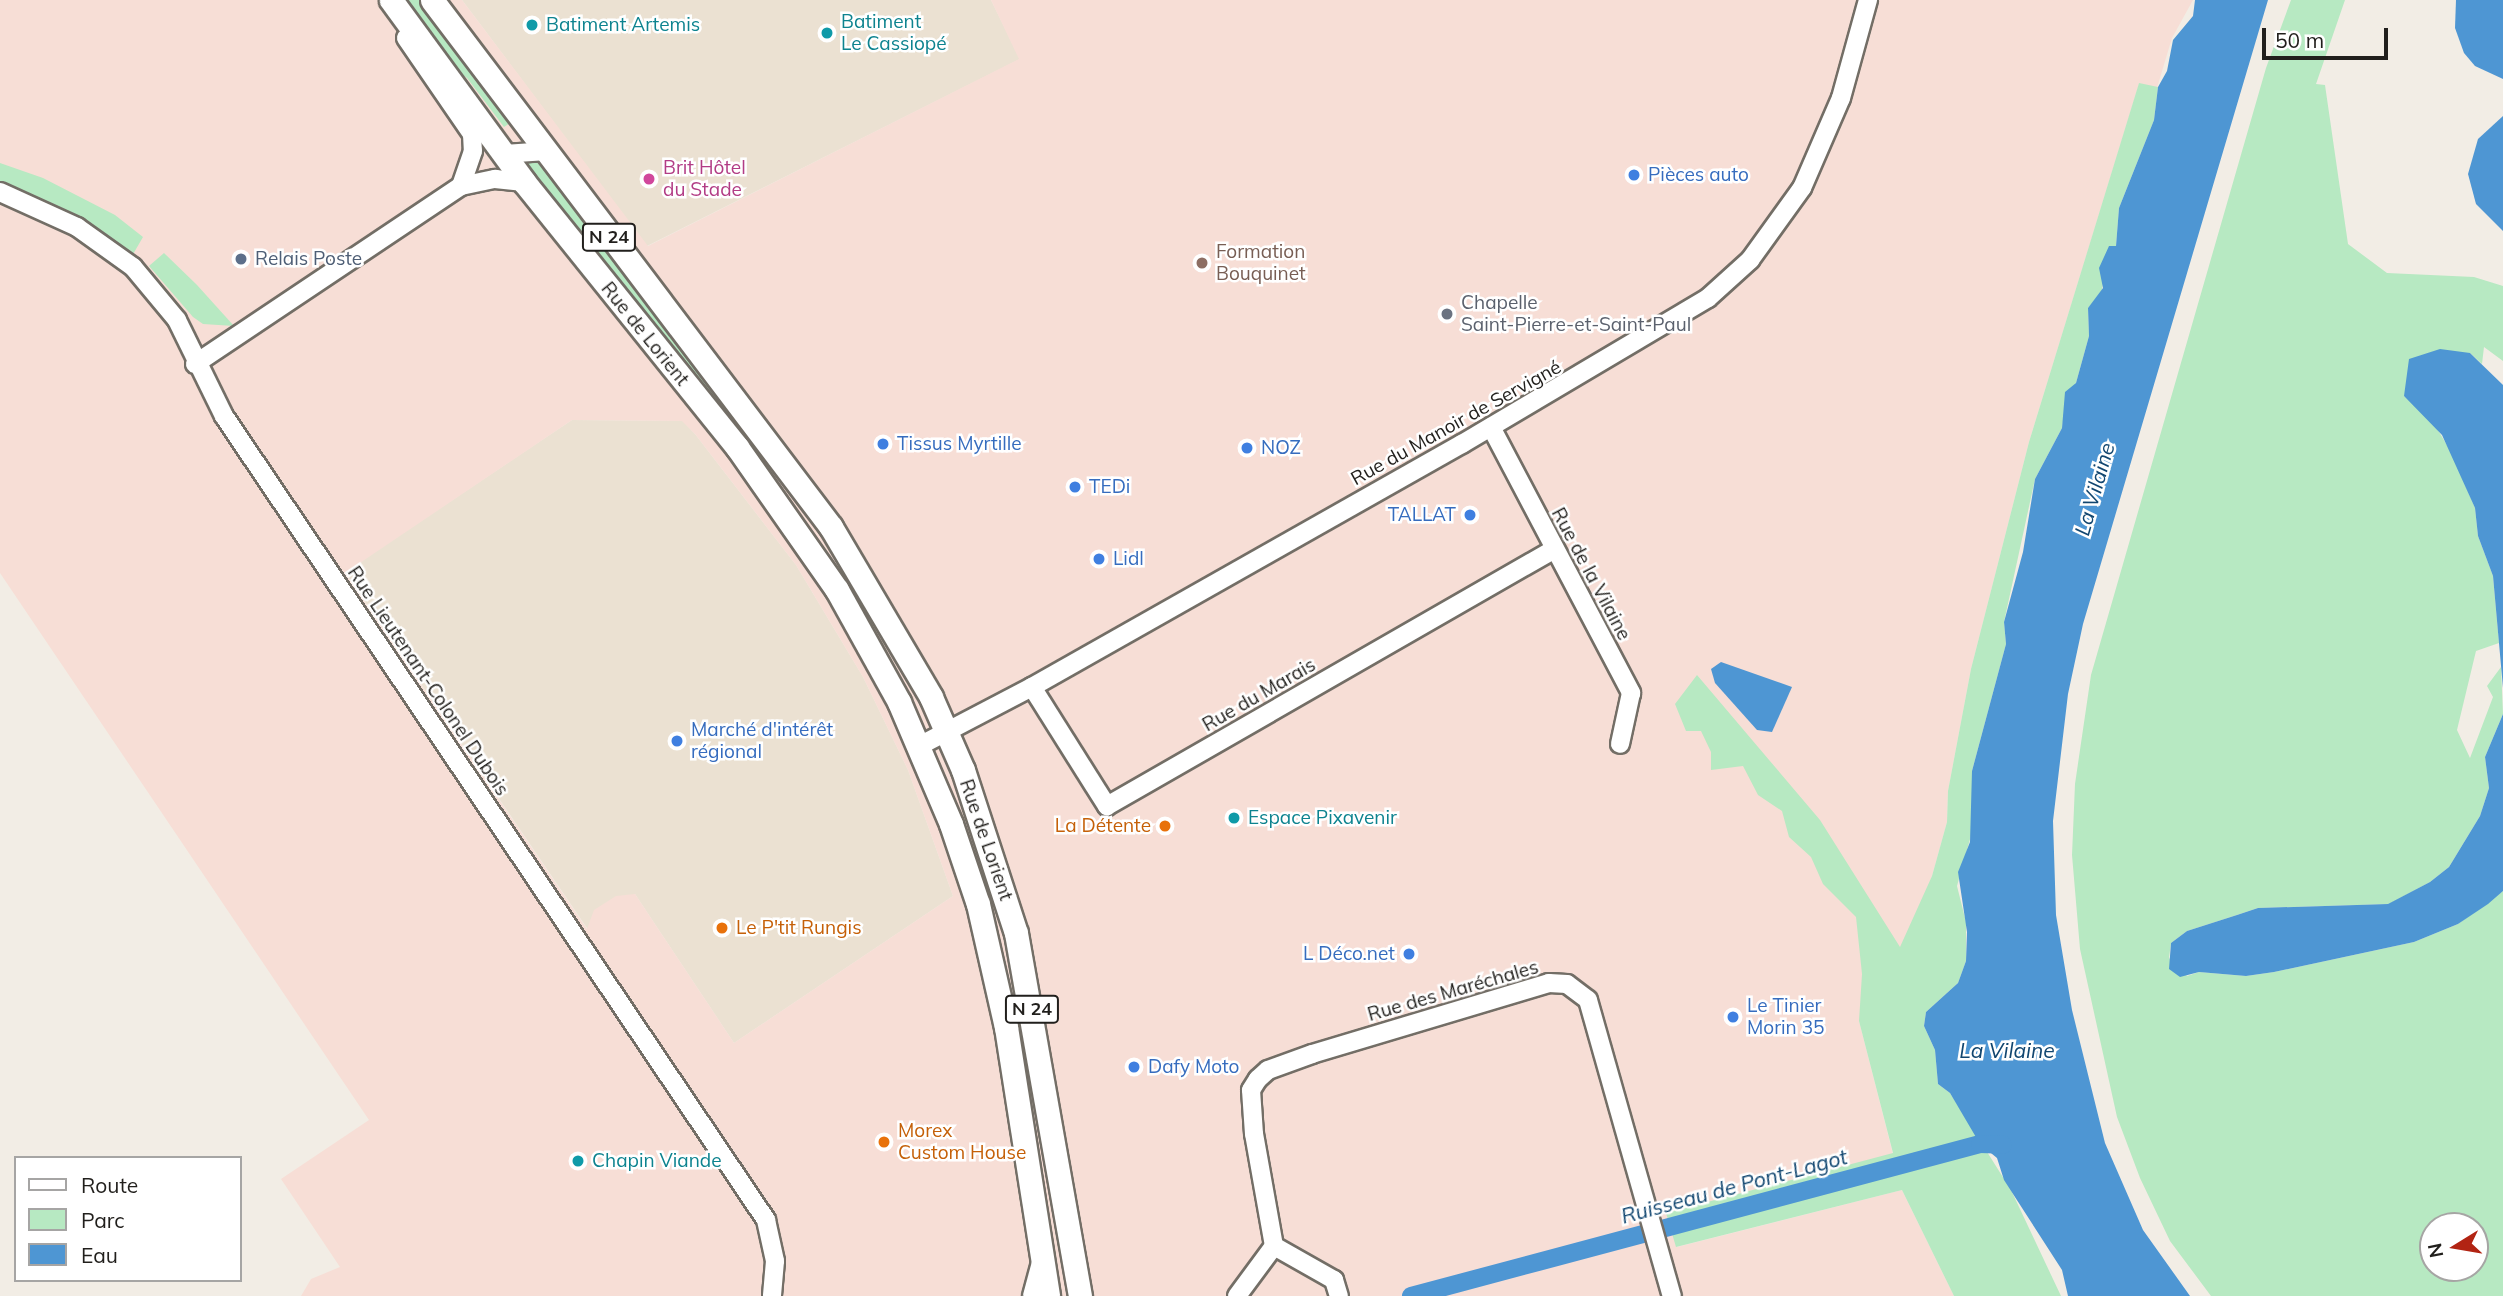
<!DOCTYPE html>
<meta charset="utf-8">
<style>
body{margin:0}
#map{position:relative;width:2503px;height:1296px;overflow:hidden;background:#f2ede5;font-family:Mulish,sans-serif}
div>[style]{position:absolute}
.built>*{inset:0;background:#ebe1d2}
.industrial>*{inset:0;background:#f7ded6}
.green>*{inset:0;background:#b7e9c2}
.water>*{inset:0;background:#4e96d3}
.canal>*{height:18px;margin:-9px;padding:0 9px;transform-origin:9px;border-radius:9px;background:#4e96d3}
.roads{filter:drop-shadow(2px 0 #736e66) drop-shadow(-2px 0 #736e66) drop-shadow(0 2px #736e66) drop-shadow(0 -2px #736e66)}
.minor>*{height:18px;margin:-9px;padding:0 9px;transform-origin:9px;border-radius:9px;background:#fff}
.major>*{height:23px;margin:-11.5px;padding:0 11.5px;transform-origin:11.5px;border-radius:11.5px;background:#fff}
.dots>*{width:19px;height:19px;translate:-50% -50%;box-sizing:border-box;border:4px solid #fff;border-radius:50%}
span{translate:-50% -50%;white-space:nowrap;text-align:center;line-height:1.15;-webkit-text-stroke:5px #fff;paint-order:stroke}
.shield-label span{padding:2px 5px;background:#fff;border:2px solid;border-radius:5px;-webkit-text-stroke-width:0}
.shield-label{font-size:18px;color:#211f1c;font-weight:700}
.culture-label{font-size:19px;color:#0d838f}
.left{translate:0 -50%;text-align:left}
.hotel-label{font-size:19px;color:#b23c85}
.shop-label{font-size:19px;color:#366cbe}
.right{translate:-100% -50%;text-align:right}
.education-label{font-size:19px;color:#785e54}
.service-label{font-size:19px;color:#4e5e75}
.worship-label{font-size:19px;color:#5b616d}
.street-label{font-size:19px;color:#211f1c}
.food-label{font-size:19px;color:#c56008}
.water-label{font-size:21px;color:#114670;font-style:italic}
.legend{position:absolute;left:14px;top:1156px;width:228px;height:126px;box-sizing:border-box;background:#fff;border:2px solid #a6a5a4;margin:0;padding:9px 12px;list-style:none;font-size:21px;color:#211f1c}
.legend li{display:flex;align-items:center;gap:14px;height:35px}
.legend b{width:35px;border:2px solid #a6a5a4}
.north{position:absolute;left:2419px;top:1212px;width:70px;height:70px;box-sizing:border-box;background:#fff;border:2px solid #a6a5a4;border-radius:50%;rotate:259deg;font-size:19px;font-weight:700;line-height:28px;text-align:center;color:#211f1c}
.north::after{content:'';display:block;margin:auto;width:24px;height:32px;background:#b22413;clip-path:polygon(50% 0,100% 100%,50% 72%,0 100%)}
.scale{position:absolute;left:2262px;top:28px;width:126px;height:32px;box-sizing:border-box;border:4px solid #211f1c;border-top:0;padding-left:9px;font-size:21px;line-height:24px;white-space:nowrap;color:#211f1c;-webkit-text-stroke:5px #fff;paint-order:stroke}
</style>
<div id="map">
<div class="built">
<div style="clip-path:polygon(462px 0,991px 0,1020px 59px,647px 246px)"></div>
<div style="clip-path:polygon(572px 420px,683px 421px,695px 434px,796px 565px,863px 677px,908px 770px,953px 896px,734px 1043px,635px 894px,589px 931px,345px 572px)"></div>
</div>
<div class="industrial">
<div style="clip-path:polygon(evenodd,0 0,462px 0,648px 246px,1019px 59px,991px 0,2193px 0,2172px 38px,2157px 88px,2139px 84px,2029px 442px,1971px 669px,1948px 791px,1947px 822px,1932px 876px,1901px 966px,1859px 1021px,1893px 1154px,1667px 1214px,1677px 1247px,1902px 1190px,1954px 1296px,301px 1296px,311px 1279px,340px 1267px,281px 1179px,369px 1120px,0 573px,0 0,572px 420px,682px 421px,695px 434px,796px 565px,863px 677px,908px 770px,953px 896px,734px 1043px,635px 894px,616px 896px,594px 910px,587px 929px,345px 573px,572px 420px)"></div>
</div>
<div class="green">
<div style="clip-path:polygon(404px 0,427px 0,510px 123px,504px 127px,467px 78px,451px 67px)"></div>
<div style="clip-path:polygon(evenodd,2291px 0,2345px 0,2316px 84px,2325px 85px,2348px 244px,2387px 273px,2474px 277px,2503px 286px,2503px 361px,2484px 347px,2482px 364px,2470px 353px,2404px 396px,2432px 420px,2451px 452px,2475px 508px,2478px 536px,2493px 576px,2499px 643px,2476px 651px,2457px 730px,2470px 758px,2493px 697px,2487px 686px,2501px 667px,2503px 714px,2485px 757px,2489px 788px,2480px 816px,2449px 867px,2430px 882px,2389px 904px,2258px 908px,2237px 915px,2187px 931px,2171px 943px,2169px 958px,2187px 976px,2199px 972px,2246px 976px,2274px 972px,2414px 942px,2458px 924px,2503px 891px,2503px 1296px,2211px 1296px,2170px 1241px,2140px 1178px,2117px 1117px,2080px 949px,2072px 855px,2075px 784px,2091px 675px,2266px 68px,2291px 0,2433px 1226px,2475px 1226px,2475px 1268px,2433px 1268px,2433px 1226px)"></div>
<div style="clip-path:polygon(2139px 83px,2158px 87px,2154px 120px,2119px 208px,2116px 246px,2108px 255px,2101px 295px,2088px 308px,2089px 336px,2076px 383px,2066px 401px,2062px 428px,2035px 479px,2004px 622px,2006px 644px,1972px 771px,1972px 832px,1957px 886px,1966px 922px,1966px 961px,1958px 983px,1926px 1012px,1924px 1026px,1935px 1050px,1938px 1084px,1950px 1093px,2011px 1190px,2061px 1296px,1954px 1296px,1902px 1190px,1676px 1247px,1666px 1213px,1893px 1153px,1859px 1021px,1862px 974px,1856px 917px,1823px 884px,1811px 857px,1789px 837px,1782px 811px,1758px 795px,1743px 766px,1711px 770px,1711px 752px,1701px 731px,1686px 731px,1675px 704px,1697px 675px,1820px 820px,1900px 947px,1932px 876px,1947px 822px,1948px 791px,1971px 669px,2029px 442px)"></div>
<div style="clip-path:polygon(518px 156px,537px 158px,741px 430px,731px 431px)"></div>
<div style="clip-path:polygon(0 163px,43px 178px,115px 215px,143px 237px,132px 256px,46px 201px,0 184px)"></div>
<div style="clip-path:polygon(164px 253px,197px 285px,234px 326px,203px 324px,193px 317px,149px 266px)"></div>
</div>
<div class="water">
<div style="clip-path:polygon(2195px 0,2268px 0,2083px 624px,2068px 694px,2053px 821px,2056px 915px,2072px 1010px,2105px 1143px,2143px 1230px,2190px 1296px,2068px 1296px,2062px 1270px,2004px 1180px,1997px 1158px,1980px 1144px,1950px 1093px,1938px 1084px,1935px 1050px,1924px 1026px,1926px 1012px,1958px 983px,1966px 961px,1967px 932px,1958px 872px,1970px 842px,1972px 771px,2006px 644px,2004px 622px,2023px 552px,2035px 479px,2062px 428px,2065px 392px,2076px 383px,2089px 336px,2088px 308px,2103px 288px,2099px 268px,2109px 246px,2116px 246px,2119px 208px,2154px 120px,2158px 87px,2167px 71px,2173px 40px,2193px 16px)"></div>
<div style="clip-path:polygon(2456px 0,2503px 0,2503px 79px,2475px 66px,2464px 53px,2455px 28px)"></div>
<div style="clip-path:polygon(2503px 116px,2503px 231px,2476px 204px,2468px 174px,2478px 139px)"></div>
<div style="clip-path:polygon(2440px 349px,2470px 353px,2503px 385px,2503px 688px,2493px 576px,2478px 536px,2475px 508px,2442px 435px,2404px 396px,2409px 359px)"></div>
<div style="clip-path:polygon(1721px 662px,1792px 687px,1772px 732px,1757px 730px,1715px 683px,1711px 669px)"></div>
<div style="clip-path:polygon(2503px 714px,2503px 891px,2488px 904px,2458px 924px,2414px 942px,2274px 972px,2246px 976px,2199px 972px,2180px 977px,2169px 969px,2171px 943px,2187px 931px,2237px 915px,2258px 908px,2388px 904px,2430px 882px,2449px 867px,2480px 816px,2489px 788px,2485px 757px)"></div>
</div>
<div class="canal">
<div style="left:1411px;top:1296px;width:589px;rotate:-14.96deg"></div>
<div style="left:1980px;top:1144px;width:23px;rotate:2deg"></div>
</div>
<div class="roads">
<div class="minor">
<div style="left:406px;top:38px;width:116px;rotate:55.5deg"></div>
<div style="left:472px;top:134px;width:17px;rotate:87deg"></div>
<div style="left:473px;top:151px;width:37px;rotate:109deg"></div>
<div style="left:503px;top:154px;width:39px;rotate:-4deg"></div>
<div style="left:0;top:192px;width:85px;rotate:24.4deg"></div>
<div style="left:77px;top:227px;width:69px;rotate:35.5deg"></div>
<div style="left:133px;top:267px;width:69px;rotate:50.3deg"></div>
<div style="left:177px;top:320px;width:107px;rotate:63.9deg"></div>
<div style="left:224px;top:416px;width:970px;rotate:56.01deg"></div>
<div style="left:766px;top:1220px;width:42px;rotate:77.6deg"></div>
<div style="left:775px;top:1261px;width:35px;rotate:95deg"></div>
<div style="left:195px;top:364px;width:320px;rotate:-33.8deg"></div>
<div style="left:461px;top:186px;width:35px;rotate:-12deg"></div>
<div style="left:495px;top:179px;width:29px;rotate:6deg"></div>
<div style="left:1491px;top:427px;width:301px;rotate:62.2deg"></div>
<div style="left:1631px;top:693px;width:52px;rotate:102.2deg"></div>
<div style="left:1032px;top:687px;width:141px;rotate:57.8deg"></div>
<div style="left:1107px;top:806px;width:514px;rotate:-29.86deg"></div>
<div style="left:919px;top:746px;width:127px;rotate:-27.6deg"></div>
<div style="left:1032px;top:687px;width:494px;rotate:-29.5deg"></div>
<div style="left:1462px;top:444px;width:286px;rotate:-30.7deg"></div>
<div style="left:1708px;top:298px;width:57px;rotate:-42.1deg"></div>
<div style="left:1750px;top:260px;width:89px;rotate:-54.2deg"></div>
<div style="left:1802px;top:188px;width:98px;rotate:-66.6deg"></div>
<div style="left:1841px;top:98px;width:102px;rotate:-74.6deg"></div>
<div style="left:1274px;top:1246px;width:69px;rotate:29.5deg"></div>
<div style="left:1334px;top:1280px;width:17px;rotate:73deg"></div>
<div style="left:1032px;top:1296px;width:35px;rotate:-75deg"></div>
<div style="left:1237px;top:1296px;width:62px;rotate:-53.5deg"></div>
<div style="left:1274px;top:1246px;width:114px;rotate:-100.1deg"></div>
<div style="left:1254px;top:1134px;width:44px;rotate:-93.9deg"></div>
<div style="left:1251px;top:1090px;width:13px;rotate:-58deg"></div>
<div style="left:1258px;top:1079px;width:13px;rotate:-42deg"></div>
<div style="left:1268px;top:1070px;width:47px;rotate:-20deg"></div>
<div style="left:1312px;top:1054px;width:247px;rotate:-16.7deg"></div>
<div style="left:1549px;top:983px;width:18px;rotate:3deg"></div>
<div style="left:1567px;top:984px;width:26px;rotate:37deg"></div>
<div style="left:1588px;top:1000px;width:308px;rotate:74.2deg"></div>
</div>
<div class="major">
<div style="left:391px;top:0;width:225px;rotate:53.8deg"></div>
<div style="left:524px;top:182px;width:340px;rotate:51.2deg"></div>
<div style="left:737px;top:447px;width:174px;rotate:55deg"></div>
<div style="left:837px;top:590px;width:128px;rotate:61deg"></div>
<div style="left:899px;top:702px;width:133px;rotate:66.9deg"></div>
<div style="left:951px;top:824px;width:84px;rotate:71.4deg"></div>
<div style="left:978px;top:904px;width:126px;rotate:77.2deg"></div>
<div style="left:1006px;top:1027px;width:272px;rotate:81.1deg"></div>
<div style="left:432px;top:0;width:661px;rotate:52.87deg"></div>
<div style="left:831px;top:527px;width:197px;rotate:59.5deg"></div>
<div style="left:931px;top:697px;width:80px;rotate:66.3deg"></div>
<div style="left:963px;top:770px;width:171px;rotate:72deg"></div>
<div style="left:1016px;top:933px;width:369px;rotate:80deg"></div>
</div>
</div>
<div class="dots">
<div style="left:532px;top:25px;background:#0f9aa8"></div>
<div style="left:827px;top:33px;background:#0f9aa8"></div>
<div style="left:1634px;top:175px;background:#3f7fe0"></div>
<div style="left:649px;top:179px;background:#d1479c"></div>
<div style="left:241px;top:259px;background:#5c6f8a"></div>
<div style="left:1202px;top:263px;background:#8d6e63"></div>
<div style="left:1447px;top:314px;background:#6b7280"></div>
<div style="left:883px;top:444px;background:#3f7fe0"></div>
<div style="left:1247px;top:448px;background:#3f7fe0"></div>
<div style="left:1075px;top:487px;background:#3f7fe0"></div>
<div style="left:1470px;top:515px;background:#3f7fe0"></div>
<div style="left:1099px;top:559px;background:#3f7fe0"></div>
<div style="left:677px;top:741px;background:#3f7fe0"></div>
<div style="left:1234px;top:818px;background:#0f9aa8"></div>
<div style="left:1165px;top:826px;background:#e8710a"></div>
<div style="left:722px;top:928px;background:#e8710a"></div>
<div style="left:1409px;top:954px;background:#3f7fe0"></div>
<div style="left:1733px;top:1017px;background:#3f7fe0"></div>
<div style="left:1134px;top:1067px;background:#3f7fe0"></div>
<div style="left:884px;top:1142px;background:#e8710a"></div>
<div style="left:578px;top:1161px;background:#0f9aa8"></div>
</div>
<div class="shield-label">
<span style="left:609px;top:237px">N 24</span>
<span style="left:1032px;top:1009px">N 24</span>
</div>
<div class="culture-label">
<span class="left" style="left:841px;top:33px">Batiment<br>Le Cassiopé</span>
<span class="left" style="left:546px;top:25px">Batiment Artemis</span>
<span class="left" style="left:1248px;top:818px">Espace Pixavenir</span>
<span class="left" style="left:592px;top:1161px">Chapin Viande</span>
</div>
<div class="hotel-label">
<span class="left" style="left:663px;top:179px">Brit Hôtel<br>du Stade</span>
</div>
<div class="shop-label">
<span class="left" style="left:1648px;top:175px">Pièces auto</span>
<span class="left" style="left:897px;top:444px">Tissus Myrtille</span>
<span class="left" style="left:1261px;top:448px">NOZ</span>
<span class="left" style="left:1089px;top:487px">TEDi</span>
<span class="right" style="left:1456px;top:515px">TALLAT</span>
<span class="left" style="left:1113px;top:559px">Lidl</span>
<span class="left" style="left:691px;top:741px">Marché d'intérêt<br>régional</span>
<span class="right" style="left:1395px;top:954px">L Déco.net</span>
<span class="left" style="left:1747px;top:1017px">Le Tinier<br>Morin 35</span>
<span class="left" style="left:1148px;top:1067px">Dafy Moto</span>
</div>
<div class="education-label">
<span class="left" style="left:1216px;top:263px">Formation<br>Bouquinet</span>
</div>
<div class="service-label">
<span class="left" style="left:255px;top:259px">Relais Poste</span>
</div>
<div class="worship-label">
<span class="left" style="left:1461px;top:314px">Chapelle<br>Saint-Pierre-et-Saint-Paul</span>
</div>
<div class="street-label">
<span style="left:645px;top:334px;rotate:51deg">Rue de Lorient</span>
<span style="left:1456px;top:423px;rotate:-29deg">Rue du Manoir de Servigné</span>
<span style="left:1591px;top:574px;rotate:62deg">Rue de la Vilaine</span>
<span style="left:428px;top:681px;rotate:56deg">Rue Lieutenant-Colonel Dubois</span>
<span style="left:1259px;top:695px;rotate:-30deg">Rue du Marais</span>
<span style="left:986px;top:840px;rotate:71deg">Rue de Lorient</span>
<span style="left:1453px;top:991px;rotate:-16deg">Rue des Maréchales</span>
</div>
<div class="food-label">
<span class="right" style="left:1151px;top:826px">La Détente</span>
<span class="left" style="left:736px;top:928px">Le P'tit Rungis</span>
<span class="left" style="left:898px;top:1142px">Morex<br>Custom House</span>
</div>
<div class="water-label">
<span style="left:2094px;top:489px;rotate:-74deg">La Vilaine</span>
<span style="left:2007px;top:1050px">La Vilaine</span>
<span style="left:1734px;top:1186px;rotate:-15deg">Ruisseau de Pont-Lagot</span>
</div>
<ul class="legend">
<li><b style="height:9px;background:#fff"></b>Route</li>
<li><b style="height:19px;background:#b7e9c2"></b>Parc</li>
<li><b style="height:19px;background:#4e96d3"></b>Eau</li>
</ul>
<div class="north">N</div>
<div class="scale">50 m</div>
</div>
